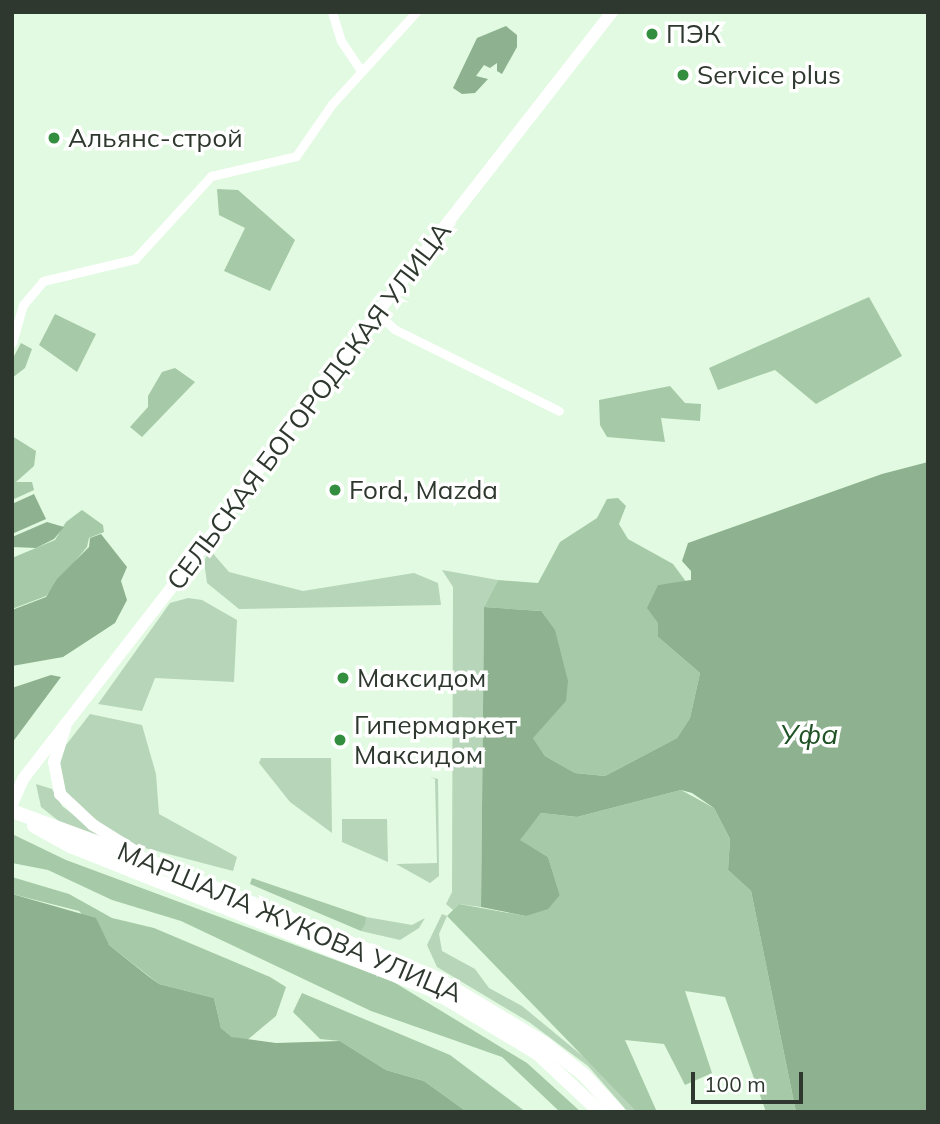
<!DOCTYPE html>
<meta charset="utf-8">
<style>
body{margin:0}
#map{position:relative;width:940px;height:1124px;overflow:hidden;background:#e1fae1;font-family:Mulish,sans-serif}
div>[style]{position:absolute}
.green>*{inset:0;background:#b7d5b8}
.forest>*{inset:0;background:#a6caa7}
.water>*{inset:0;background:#8eb28f}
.minor>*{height:9px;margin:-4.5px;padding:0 4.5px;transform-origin:4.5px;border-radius:4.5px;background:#fff}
.secondary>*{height:12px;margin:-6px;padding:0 6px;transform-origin:6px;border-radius:6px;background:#fff}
.primary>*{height:14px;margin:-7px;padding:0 7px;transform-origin:7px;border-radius:7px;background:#fff}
.dots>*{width:19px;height:19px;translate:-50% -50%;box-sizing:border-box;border:4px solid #fff;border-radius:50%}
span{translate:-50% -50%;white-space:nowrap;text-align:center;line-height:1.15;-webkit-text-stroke:7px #fff;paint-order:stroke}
.poi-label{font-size:26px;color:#2e382e}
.left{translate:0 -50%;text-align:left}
.street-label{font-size:26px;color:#2e382e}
.water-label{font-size:28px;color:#1f5325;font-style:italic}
.frame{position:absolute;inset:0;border:14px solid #2e382e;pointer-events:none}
.scale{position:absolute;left:691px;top:1072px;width:112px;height:32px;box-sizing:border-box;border:4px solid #2e382e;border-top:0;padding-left:9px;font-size:21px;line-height:24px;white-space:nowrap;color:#2e382e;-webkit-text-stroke:5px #fff;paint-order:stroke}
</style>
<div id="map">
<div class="green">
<div style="clip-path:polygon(210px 550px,229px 572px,303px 591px,414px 573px,438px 583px,441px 605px,239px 609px,207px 583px,204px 561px)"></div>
<div style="clip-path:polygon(442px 570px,498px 580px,484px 607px,481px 907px,459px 904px,453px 910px,446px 904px,452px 892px,453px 587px)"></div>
<div style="clip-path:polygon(188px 598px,202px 600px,237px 620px,234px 682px,155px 678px,142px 711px,98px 704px,170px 603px)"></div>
<div style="clip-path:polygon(90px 714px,142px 725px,156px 774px,159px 814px,237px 857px,233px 871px,130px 844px,67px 799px,60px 764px,66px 745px)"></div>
<div style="clip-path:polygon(261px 758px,331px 758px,332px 833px,290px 802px,259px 763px)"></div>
<div style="clip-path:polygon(430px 777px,438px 779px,439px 876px,430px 883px,396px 864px,437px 863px,435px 779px)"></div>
<div style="clip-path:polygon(36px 784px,52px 789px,62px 806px,103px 838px,60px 822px,41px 807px)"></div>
<div style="clip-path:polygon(342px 819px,387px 819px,388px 862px,342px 842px)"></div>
<div style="clip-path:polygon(442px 914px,447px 916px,439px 934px,442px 951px,475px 969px,489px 988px,522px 1006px,607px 1076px,639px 1112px,628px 1112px,588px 1066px,529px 1022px,437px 967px,427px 945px)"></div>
<div style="clip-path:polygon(366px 917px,412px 925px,425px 918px,419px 928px,400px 940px,361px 931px)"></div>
</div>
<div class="forest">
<div style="clip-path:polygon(217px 189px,238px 190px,295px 240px,270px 291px,224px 271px,245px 228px,219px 215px)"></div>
<div style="clip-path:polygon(869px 297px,902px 356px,816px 404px,775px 370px,718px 390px,709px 368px)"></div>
<div style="clip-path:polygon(55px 314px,96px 334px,77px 372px,39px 345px)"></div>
<div style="clip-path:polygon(21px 343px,32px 349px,25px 368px,12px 378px,12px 360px)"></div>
<div style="clip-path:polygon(175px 368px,195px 382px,142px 437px,130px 427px,148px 407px,148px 396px,162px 372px)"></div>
<div style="clip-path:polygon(670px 386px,685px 403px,701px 404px,700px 421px,661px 418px,665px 442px,607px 437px,600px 425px,599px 400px)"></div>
<div style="clip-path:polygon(12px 436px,36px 451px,34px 466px,16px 482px,32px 482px,34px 490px,12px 500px)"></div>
<div style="clip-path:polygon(618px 498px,626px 506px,619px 524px,628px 539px,673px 564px,687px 583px,658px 585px,658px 637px,700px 673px,690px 718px,677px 738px,605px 776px,575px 773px,545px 756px,532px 737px,541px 611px,484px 607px,498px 580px,538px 583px,560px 542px,597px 518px,607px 499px)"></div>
<div style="clip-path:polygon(82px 510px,103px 525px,104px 532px,89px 538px,87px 547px,46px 596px,12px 609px,12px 558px,55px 540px,66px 522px)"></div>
<div style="clip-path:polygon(681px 790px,714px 808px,730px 839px,728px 870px,751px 891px,796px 1112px,766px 1112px,725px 997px,685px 991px,712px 1073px,685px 1085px,664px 1044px,625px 1040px,657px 1112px,637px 1112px,447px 916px,459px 904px,526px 916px,560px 895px,548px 857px,519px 840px,541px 813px,577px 817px)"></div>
<div style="clip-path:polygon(12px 834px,66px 860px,392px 981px,527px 1063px,581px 1112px,560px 1112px,502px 1057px,371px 1011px,181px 921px,112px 900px,48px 870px,12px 863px)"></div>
<div style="clip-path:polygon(12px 877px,69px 894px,112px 918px,154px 928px,270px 977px,286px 987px,276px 1016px,246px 1041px,232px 1037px,221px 1028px,214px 998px,159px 984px,109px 945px,79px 911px,12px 894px)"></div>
<div style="clip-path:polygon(252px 878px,366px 917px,365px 924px,361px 931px,250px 884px)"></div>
<div style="clip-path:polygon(302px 993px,450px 1055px,526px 1112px,467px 1112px,424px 1081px,386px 1070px,340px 1041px,320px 1039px,293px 1012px)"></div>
</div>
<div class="water">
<div style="clip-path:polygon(506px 26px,517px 35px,517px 47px,502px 74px,497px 71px,497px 63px,490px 68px,484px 65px,476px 76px,488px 79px,475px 93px,462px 94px,453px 88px,477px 38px)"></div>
<div style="clip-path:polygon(928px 462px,928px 1112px,796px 1112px,751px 891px,728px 870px,730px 839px,714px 808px,692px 793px,681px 790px,577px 817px,541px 813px,520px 840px,548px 857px,560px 895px,548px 909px,526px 916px,481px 907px,484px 607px,541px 611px,555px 630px,568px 681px,566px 701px,533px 738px,545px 756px,575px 773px,605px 776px,677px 738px,690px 718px,700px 673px,658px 637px,658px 623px,647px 608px,658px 585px,691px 580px,691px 571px,682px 561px,688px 543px,882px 474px)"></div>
<div style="clip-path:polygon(34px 494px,46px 519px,12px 534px,12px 504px)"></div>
<div style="clip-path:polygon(47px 522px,64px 527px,54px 539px,36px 548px,12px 547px,12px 537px)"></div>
<div style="clip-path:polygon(101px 534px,127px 567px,121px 581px,127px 600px,115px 623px,63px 657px,12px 666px,12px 610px,46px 597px,57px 579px,89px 547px,90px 538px)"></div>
<div style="clip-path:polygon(51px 675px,61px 677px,12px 743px,12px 688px)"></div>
<div style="clip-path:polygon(12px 894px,96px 918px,109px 945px,148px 976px,159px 984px,214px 998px,221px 1028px,232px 1037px,276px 1043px,340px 1041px,386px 1070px,424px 1081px,467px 1112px,12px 1112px)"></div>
</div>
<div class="minor">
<div style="left:332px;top:12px;width:30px;rotate:73deg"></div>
<div style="left:341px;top:41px;width:36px;rotate:56deg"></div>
<div style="left:376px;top:312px;width:25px;rotate:43deg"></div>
<div style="left:394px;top:329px;width:184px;rotate:26.4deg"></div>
<div style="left:12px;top:343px;width:40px;rotate:-74deg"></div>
<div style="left:23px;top:305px;width:31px;rotate:-50deg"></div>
<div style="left:43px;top:281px;width:95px;rotate:-13.4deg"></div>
<div style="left:135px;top:259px;width:113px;rotate:-47.5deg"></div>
<div style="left:211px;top:176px;width:87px;rotate:-13.2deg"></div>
<div style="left:296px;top:156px;width:63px;rotate:-55.3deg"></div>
<div style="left:332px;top:104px;width:125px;rotate:-47.6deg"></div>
</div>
<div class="secondary">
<div style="left:65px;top:728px;width:36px;rotate:108deg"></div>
<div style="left:54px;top:762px;width:33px;rotate:79deg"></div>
<div style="left:60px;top:794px;width:45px;rotate:43.2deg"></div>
<div style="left:93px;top:825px;width:53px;rotate:31.9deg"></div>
<div style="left:12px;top:804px;width:27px;rotate:-66deg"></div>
<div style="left:23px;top:779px;width:292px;rotate:-52.2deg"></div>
<div style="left:202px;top:548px;width:173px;rotate:-54.2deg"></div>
<div style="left:303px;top:408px;width:502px;rotate:-52.03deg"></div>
</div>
<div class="primary">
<div style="left:12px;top:811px;width:150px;rotate:20.2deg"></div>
<div style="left:153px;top:863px;width:305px;rotate:22.1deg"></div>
<div style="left:436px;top:978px;width:126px;rotate:31deg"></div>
<div style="left:544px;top:1043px;width:51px;rotate:38.7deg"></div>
<div style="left:584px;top:1075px;width:50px;rotate:47.4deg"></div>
<div style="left:34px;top:826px;width:41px;rotate:29.1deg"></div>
<div style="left:70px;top:846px;width:387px;rotate:21.7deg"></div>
<div style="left:430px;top:989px;width:125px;rotate:30.9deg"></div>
<div style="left:537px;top:1053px;width:86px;rotate:43.1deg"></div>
</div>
<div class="dots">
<div style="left:652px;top:34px;background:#338e3f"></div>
<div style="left:683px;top:75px;background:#338e3f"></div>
<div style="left:54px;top:138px;background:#338e3f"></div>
<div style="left:335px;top:490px;background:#338e3f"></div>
<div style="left:343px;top:678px;background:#338e3f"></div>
<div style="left:340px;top:740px;background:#338e3f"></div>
</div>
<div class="poi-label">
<span class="left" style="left:666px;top:34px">ПЭК</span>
<span class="left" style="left:697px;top:75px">Service plus</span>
<span class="left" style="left:68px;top:138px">Альянс-строй</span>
<span class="left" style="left:349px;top:490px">Ford, Mazda</span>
<span class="left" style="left:357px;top:678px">Максидом</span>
<span class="left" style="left:354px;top:740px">Гипермаркет<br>Максидом</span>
</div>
<div class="street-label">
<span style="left:309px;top:406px;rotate:-53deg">СЕЛЬСКАЯ БОГОРОДСКАЯ УЛИЦА</span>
<span style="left:290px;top:922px;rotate:23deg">МАРШАЛА ЖУКОВА УЛИЦА</span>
</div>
<div class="water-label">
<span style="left:809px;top:734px">Уфа</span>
</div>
<div class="frame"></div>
<div class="scale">100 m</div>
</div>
